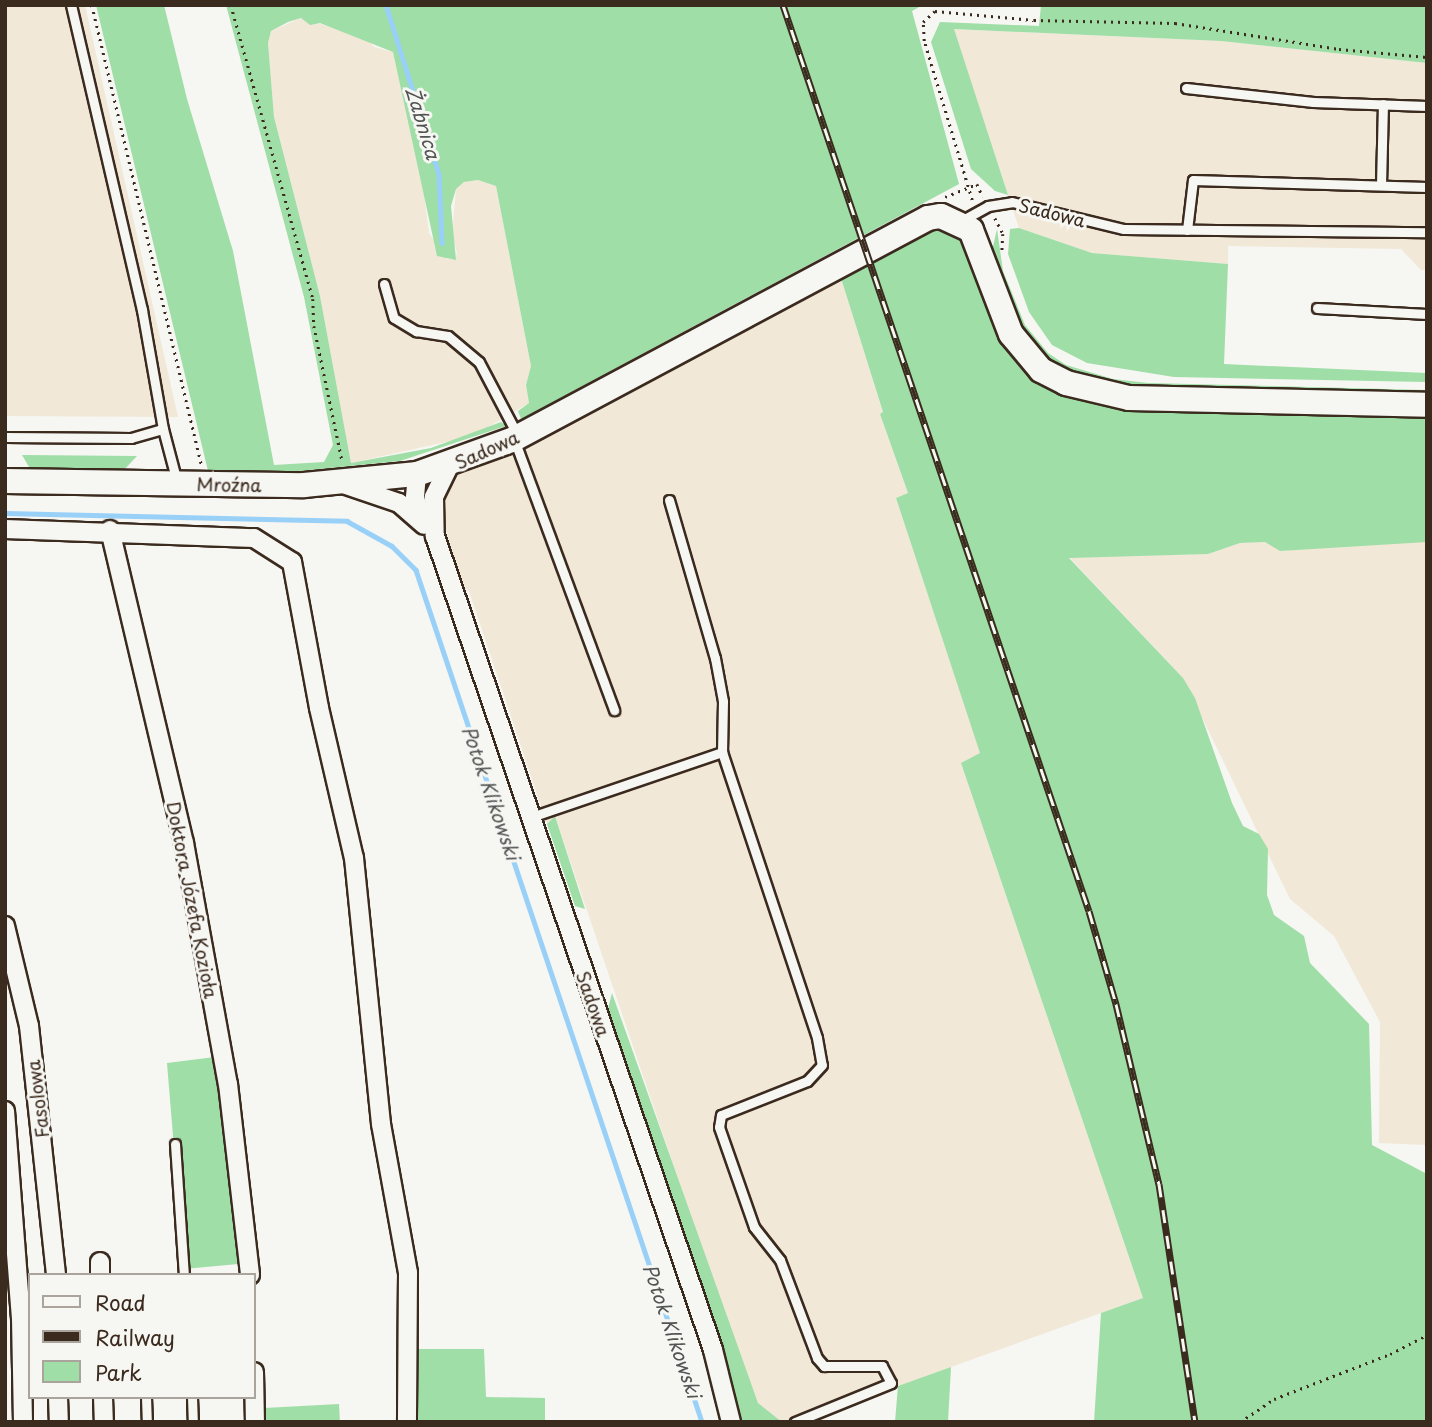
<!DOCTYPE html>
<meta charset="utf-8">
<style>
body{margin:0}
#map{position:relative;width:1432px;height:1427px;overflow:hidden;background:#f6f6f2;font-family:"Playpen Sans",sans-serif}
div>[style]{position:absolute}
.built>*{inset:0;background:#f1e8d7}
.green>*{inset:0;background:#9fdea7;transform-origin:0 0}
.stream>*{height:4.5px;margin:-2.25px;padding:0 2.25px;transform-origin:2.25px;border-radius:2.25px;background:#99d0f8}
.path>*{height:2.5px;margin-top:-1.25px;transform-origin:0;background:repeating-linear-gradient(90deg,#3b2a1e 0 2px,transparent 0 7px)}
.roads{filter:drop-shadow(2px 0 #3b2a1e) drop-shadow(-2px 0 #3b2a1e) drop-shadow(0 2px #3b2a1e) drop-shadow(0 -2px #3b2a1e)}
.lane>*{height:9px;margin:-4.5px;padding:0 4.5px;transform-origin:4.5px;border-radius:4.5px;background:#f6f6f2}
.street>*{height:18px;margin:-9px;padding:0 9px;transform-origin:9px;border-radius:9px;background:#f6f6f2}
.secondary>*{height:24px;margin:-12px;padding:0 12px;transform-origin:12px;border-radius:12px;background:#f6f6f2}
.rail>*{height:7px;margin-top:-3.5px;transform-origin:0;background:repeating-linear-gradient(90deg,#f6f6f2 0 13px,#3b2a1e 0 26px);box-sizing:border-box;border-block:2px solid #3b2a1e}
span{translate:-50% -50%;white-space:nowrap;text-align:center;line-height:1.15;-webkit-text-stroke:6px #f6f6f2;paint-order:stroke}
.street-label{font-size:18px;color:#3b2a1e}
.water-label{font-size:19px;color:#525454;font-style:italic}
.frame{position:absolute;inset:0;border:7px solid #3b2a1e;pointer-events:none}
.legend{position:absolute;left:28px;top:1273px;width:228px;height:126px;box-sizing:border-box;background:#f6f6f2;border:2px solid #aba49d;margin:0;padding:9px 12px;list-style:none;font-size:21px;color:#3b2a1e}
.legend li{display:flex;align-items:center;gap:14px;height:35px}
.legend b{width:35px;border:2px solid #aba49d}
</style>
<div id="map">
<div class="built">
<div style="clip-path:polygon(5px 5px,85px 5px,178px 417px,5px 416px)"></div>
<div style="clip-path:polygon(301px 18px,366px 38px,374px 47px,393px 52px,421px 170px,429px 233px,447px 259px,455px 259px,457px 253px,452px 235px,456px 189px,464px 182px,478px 180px,496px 186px,531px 366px,526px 385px,529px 403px,473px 436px,351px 463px,320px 296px,274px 117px,268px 43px,271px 31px)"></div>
<div style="clip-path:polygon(953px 29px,1221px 41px,1427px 63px,1427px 270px,1421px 270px,1401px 249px,1228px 246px,1228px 264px,1092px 253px,1019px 228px)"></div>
<div style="clip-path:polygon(840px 275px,883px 413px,880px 414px,908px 493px,896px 498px,981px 754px,961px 763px,1143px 1298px,898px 1386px,895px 1379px,782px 1422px,758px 1403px,718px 1297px,555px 816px,547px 824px,469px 591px,463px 588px,441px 514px,442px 490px,463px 467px)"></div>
<div style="clip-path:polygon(1427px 538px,1427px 1145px,1379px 1143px,1380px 1022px,1334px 936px,1290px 899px,1183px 678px,1069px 557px,1208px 554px,1240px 543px,1265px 542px,1281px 551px)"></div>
</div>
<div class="green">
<div style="clip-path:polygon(96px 5px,164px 5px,187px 99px,233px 251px,274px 465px,324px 462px,333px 445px,304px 297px,226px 5px,923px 5px,912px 11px,959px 184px,521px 419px,518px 411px,529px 403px,526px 385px,531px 366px,496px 186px,478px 180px,464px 182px,456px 189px,451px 206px,456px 260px,437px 256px,393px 52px,320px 23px,310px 25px,301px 18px,288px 22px,271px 31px,268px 43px,274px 117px,320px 296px,351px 463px,431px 448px,501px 422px,506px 426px,400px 461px,299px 471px,299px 477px,209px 475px)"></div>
<div style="clip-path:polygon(1041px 5px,1427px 5px,1427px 63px,1221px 41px,954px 29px,1008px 195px,995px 191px,971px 169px,931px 42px,940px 22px,1039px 26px)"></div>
<div style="clip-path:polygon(939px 228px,964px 241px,1045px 383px,1427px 415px,1427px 542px,1280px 551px,1265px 542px,1240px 543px,1208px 554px,1069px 558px,1183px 678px,1195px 698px,1232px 803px,1243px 826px,1259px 834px,1268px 849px,1267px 895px,1274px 915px,1304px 936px,1310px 963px,1369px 1024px,1372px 1145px,1427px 1174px,1427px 1422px,1094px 1422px,1101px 1313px,1143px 1298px,961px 763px,980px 753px,896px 498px,908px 493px,880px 414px,883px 412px,840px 275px,927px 230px)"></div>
<div style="clip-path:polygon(1019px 228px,1092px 253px,1228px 264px,1224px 364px,1427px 373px,1427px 382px,1174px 377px,1087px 363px,1052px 345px,1029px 312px,1008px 254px,1010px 229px)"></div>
<div style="clip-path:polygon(997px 229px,1003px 271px,1025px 325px,1048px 353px,1066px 365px,1113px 379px,1148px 383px,1427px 390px,1427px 395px,1129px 387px,1081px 376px,1046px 358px,1025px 335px,992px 251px)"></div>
<div style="clip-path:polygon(22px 455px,137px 456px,122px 472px,32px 472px)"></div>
<div style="clip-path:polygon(555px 816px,585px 909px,575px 906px,547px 824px)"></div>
<div style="clip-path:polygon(612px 993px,758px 1403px,782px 1422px,742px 1422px,608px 1009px)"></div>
<div style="clip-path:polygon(223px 1056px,249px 1263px,184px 1269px,167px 1063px)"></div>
<div style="clip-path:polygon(409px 1349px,484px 1349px,486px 1397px,545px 1398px,545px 1422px,407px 1422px)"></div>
<div style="clip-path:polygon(951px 1367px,948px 1422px,895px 1422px,898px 1386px)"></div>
<div style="left:339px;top:1404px;width:18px;height:84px;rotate:87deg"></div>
</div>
<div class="stream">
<div style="left:386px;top:5px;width:177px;rotate:72.6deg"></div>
<div style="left:439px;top:174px;width:69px;rotate:87.5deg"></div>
<div style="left:5px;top:513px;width:342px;rotate:1.3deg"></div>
<div style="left:347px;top:521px;width:51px;rotate:29.1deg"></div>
<div style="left:392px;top:546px;width:34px;rotate:45deg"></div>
<div style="left:416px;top:570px;width:899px;rotate:71.44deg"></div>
</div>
<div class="path">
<div style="left:92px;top:5px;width:472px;rotate:76.6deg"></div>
<div style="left:231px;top:5px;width:305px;rotate:74.4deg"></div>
<div style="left:313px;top:299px;width:27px;rotate:88deg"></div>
<div style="left:314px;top:326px;width:137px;rotate:78.2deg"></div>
<div style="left:945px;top:197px;width:35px;rotate:-22deg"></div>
<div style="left:977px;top:184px;width:14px;rotate:65deg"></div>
<div style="left:972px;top:200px;width:166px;rotate:-106.8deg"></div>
<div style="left:924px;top:41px;width:19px;rotate:-93deg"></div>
<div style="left:923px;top:22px;width:16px;rotate:-43deg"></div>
<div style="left:935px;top:11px;width:99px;rotate:5.2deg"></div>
<div style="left:1034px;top:20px;width:141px;rotate:1.2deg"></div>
<div style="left:1175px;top:23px;width:166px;rotate:9deg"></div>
<div style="left:1339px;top:49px;width:88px;rotate:5.2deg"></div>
<div style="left:995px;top:218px;width:18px;rotate:63deg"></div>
<div style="left:1003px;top:234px;width:17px;rotate:93deg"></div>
<div style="left:1240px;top:1422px;width:41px;rotate:-34.1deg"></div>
<div style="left:1274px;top:1399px;width:124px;rotate:-21.2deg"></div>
<div style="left:1390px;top:1354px;width:42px;rotate:-27.2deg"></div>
</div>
<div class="roads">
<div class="lane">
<div style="left:1186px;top:88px;width:128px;rotate:6.3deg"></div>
<div style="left:1313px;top:102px;width:114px;rotate:2deg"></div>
<div style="left:1381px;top:185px;width:81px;rotate:-88.6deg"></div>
<div style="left:961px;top:221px;width:31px;rotate:-29deg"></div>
<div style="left:988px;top:206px;width:24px;rotate:-9deg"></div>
<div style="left:1012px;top:202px;width:115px;rotate:13.6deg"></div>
<div style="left:1124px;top:229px;width:303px;rotate:0.6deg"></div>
<div style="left:1187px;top:230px;width:50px;rotate:-83.2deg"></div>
<div style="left:1193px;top:180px;width:234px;rotate:1.7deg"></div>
<div style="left:384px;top:284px;width:35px;rotate:74deg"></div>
<div style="left:394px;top:318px;width:26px;rotate:31deg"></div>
<div style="left:416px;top:331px;width:32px;rotate:9deg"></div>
<div style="left:448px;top:336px;width:40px;rotate:40deg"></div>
<div style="left:479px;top:362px;width:81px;rotate:62.2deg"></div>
<div style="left:1317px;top:308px;width:110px;rotate:3.1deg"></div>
<div style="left:163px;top:429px;width:55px;rotate:75.2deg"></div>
<div style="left:5px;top:437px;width:126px;rotate:0.5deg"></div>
<div style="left:131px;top:438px;width:33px;rotate:-16deg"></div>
<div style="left:163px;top:429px;width:121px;rotate:-100deg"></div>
<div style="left:142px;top:310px;width:313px;rotate:-103.1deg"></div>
<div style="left:515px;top:442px;width:286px;rotate:69.7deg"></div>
<div style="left:669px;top:500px;width:165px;rotate:73.8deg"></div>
<div style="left:715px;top:658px;width:44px;rotate:79.5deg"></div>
<div style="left:723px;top:701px;width:51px;rotate:91.1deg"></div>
<div style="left:531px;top:817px;width:202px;rotate:-18.8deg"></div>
<div style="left:722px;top:752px;width:301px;rotate:71.6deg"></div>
<div style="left:817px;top:1038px;width:27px;rotate:80deg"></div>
<div style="left:822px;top:1065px;width:22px;rotate:133deg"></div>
<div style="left:807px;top:1081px;width:92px;rotate:158.4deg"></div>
<div style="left:721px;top:1115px;width:12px;rotate:99deg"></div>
<div style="left:719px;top:1127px;width:106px;rotate:70.7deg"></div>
<div style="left:754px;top:1227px;width:42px;rotate:51.8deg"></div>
<div style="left:780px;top:1260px;width:105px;rotate:69.3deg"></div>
<div style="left:817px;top:1358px;width:11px;rotate:49deg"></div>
<div style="left:824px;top:1366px;width:58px"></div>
<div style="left:882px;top:1366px;width:19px;rotate:62deg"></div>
<div style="left:891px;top:1383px;width:104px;rotate:157.9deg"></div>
<div style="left:175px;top:1144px;width:131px;rotate:86.1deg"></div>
<div style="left:146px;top:1397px;width:25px;rotate:88deg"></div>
<div style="left:192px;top:1397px;width:25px;rotate:88deg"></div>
</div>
<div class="street">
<div style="left:450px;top:464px;width:37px;rotate:116deg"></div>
<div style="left:434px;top:497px;width:39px;rotate:89deg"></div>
<div style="left:435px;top:536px;width:860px;rotate:71.14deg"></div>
<div style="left:713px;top:1350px;width:74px;rotate:76deg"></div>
<div style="left:417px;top:474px;width:24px;rotate:95deg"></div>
<div style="left:415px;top:498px;width:24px;rotate:73deg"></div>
<div style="left:346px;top:485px;width:56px;rotate:18.8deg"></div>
<div style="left:399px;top:503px;width:33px;rotate:41deg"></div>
<div style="left:5px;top:529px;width:249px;rotate:2.1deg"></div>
<div style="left:254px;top:538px;width:45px;rotate:32.3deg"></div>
<div style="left:292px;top:562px;width:148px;rotate:79.5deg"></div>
<div style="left:319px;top:708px;width:154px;rotate:76.9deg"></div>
<div style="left:354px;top:858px;width:267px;rotate:84.2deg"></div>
<div style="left:381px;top:1124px;width:151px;rotate:79.7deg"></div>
<div style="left:408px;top:1273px;width:149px;rotate:90.4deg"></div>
<div style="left:110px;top:530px;width:322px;rotate:76.7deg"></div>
<div style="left:184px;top:843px;width:245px;rotate:79.7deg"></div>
<div style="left:228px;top:1084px;width:192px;rotate:83.4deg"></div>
<div style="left:5px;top:926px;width:103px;rotate:76.5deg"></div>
<div style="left:29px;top:1026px;width:250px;rotate:83.8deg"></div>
<div style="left:5px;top:1111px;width:208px;rotate:85.6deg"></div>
<div style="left:21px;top:1318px;width:104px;rotate:88.9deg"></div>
<div style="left:100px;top:1262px;width:13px;rotate:90deg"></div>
<div style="left:254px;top:1372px;width:50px;rotate:88.9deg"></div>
<div style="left:58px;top:1397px;width:25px;rotate:88deg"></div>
<div style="left:103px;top:1397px;width:25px;rotate:88deg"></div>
</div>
<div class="secondary">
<div style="left:5px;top:481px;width:299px;rotate:0.8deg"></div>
<div style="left:304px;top:485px;width:114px;rotate:-5.6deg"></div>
<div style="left:417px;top:474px;width:103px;rotate:-19.8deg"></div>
<div style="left:514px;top:439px;width:469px;rotate:-28.1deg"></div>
<div style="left:928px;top:218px;width:13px;rotate:-9deg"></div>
<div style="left:941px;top:216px;width:33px;rotate:25deg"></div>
<div style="left:971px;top:230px;width:111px;rotate:69deg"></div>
<div style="left:1011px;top:334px;width:47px;rotate:50.2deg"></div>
<div style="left:1041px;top:370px;width:28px;rotate:27deg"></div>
<div style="left:1066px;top:383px;width:65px;rotate:13.4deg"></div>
<div style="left:1129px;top:398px;width:298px;rotate:1.3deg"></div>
</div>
</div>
<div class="rail">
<div style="left:783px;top:5px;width:956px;rotate:71.34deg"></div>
<div style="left:1089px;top:911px;width:97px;rotate:73.8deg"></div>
<div style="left:1116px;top:1004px;width:185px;rotate:76.6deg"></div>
<div style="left:1159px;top:1184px;width:241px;rotate:81.4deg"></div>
</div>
<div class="street-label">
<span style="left:1052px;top:213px;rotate:14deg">Sadowa</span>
<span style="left:487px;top:450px;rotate:-24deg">Sadowa</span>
<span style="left:229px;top:485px;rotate:1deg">Mroźna</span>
<span style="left:192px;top:900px;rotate:79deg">Doktora Józefa Kozioła</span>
<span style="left:593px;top:1004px;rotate:71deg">Sadowa</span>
<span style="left:38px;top:1099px;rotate:-97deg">Fasolowa</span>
</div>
<div class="water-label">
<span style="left:423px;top:123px;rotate:73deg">Żabnica</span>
<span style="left:491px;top:793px;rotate:71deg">Potok Klikowski</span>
<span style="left:672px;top:1331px;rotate:71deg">Potok Klikowski</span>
</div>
<div class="frame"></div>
<ul class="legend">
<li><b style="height:9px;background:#f6f6f2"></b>Road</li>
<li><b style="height:9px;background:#3b2a1e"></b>Railway</li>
<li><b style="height:19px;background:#9fdea7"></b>Park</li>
</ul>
</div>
